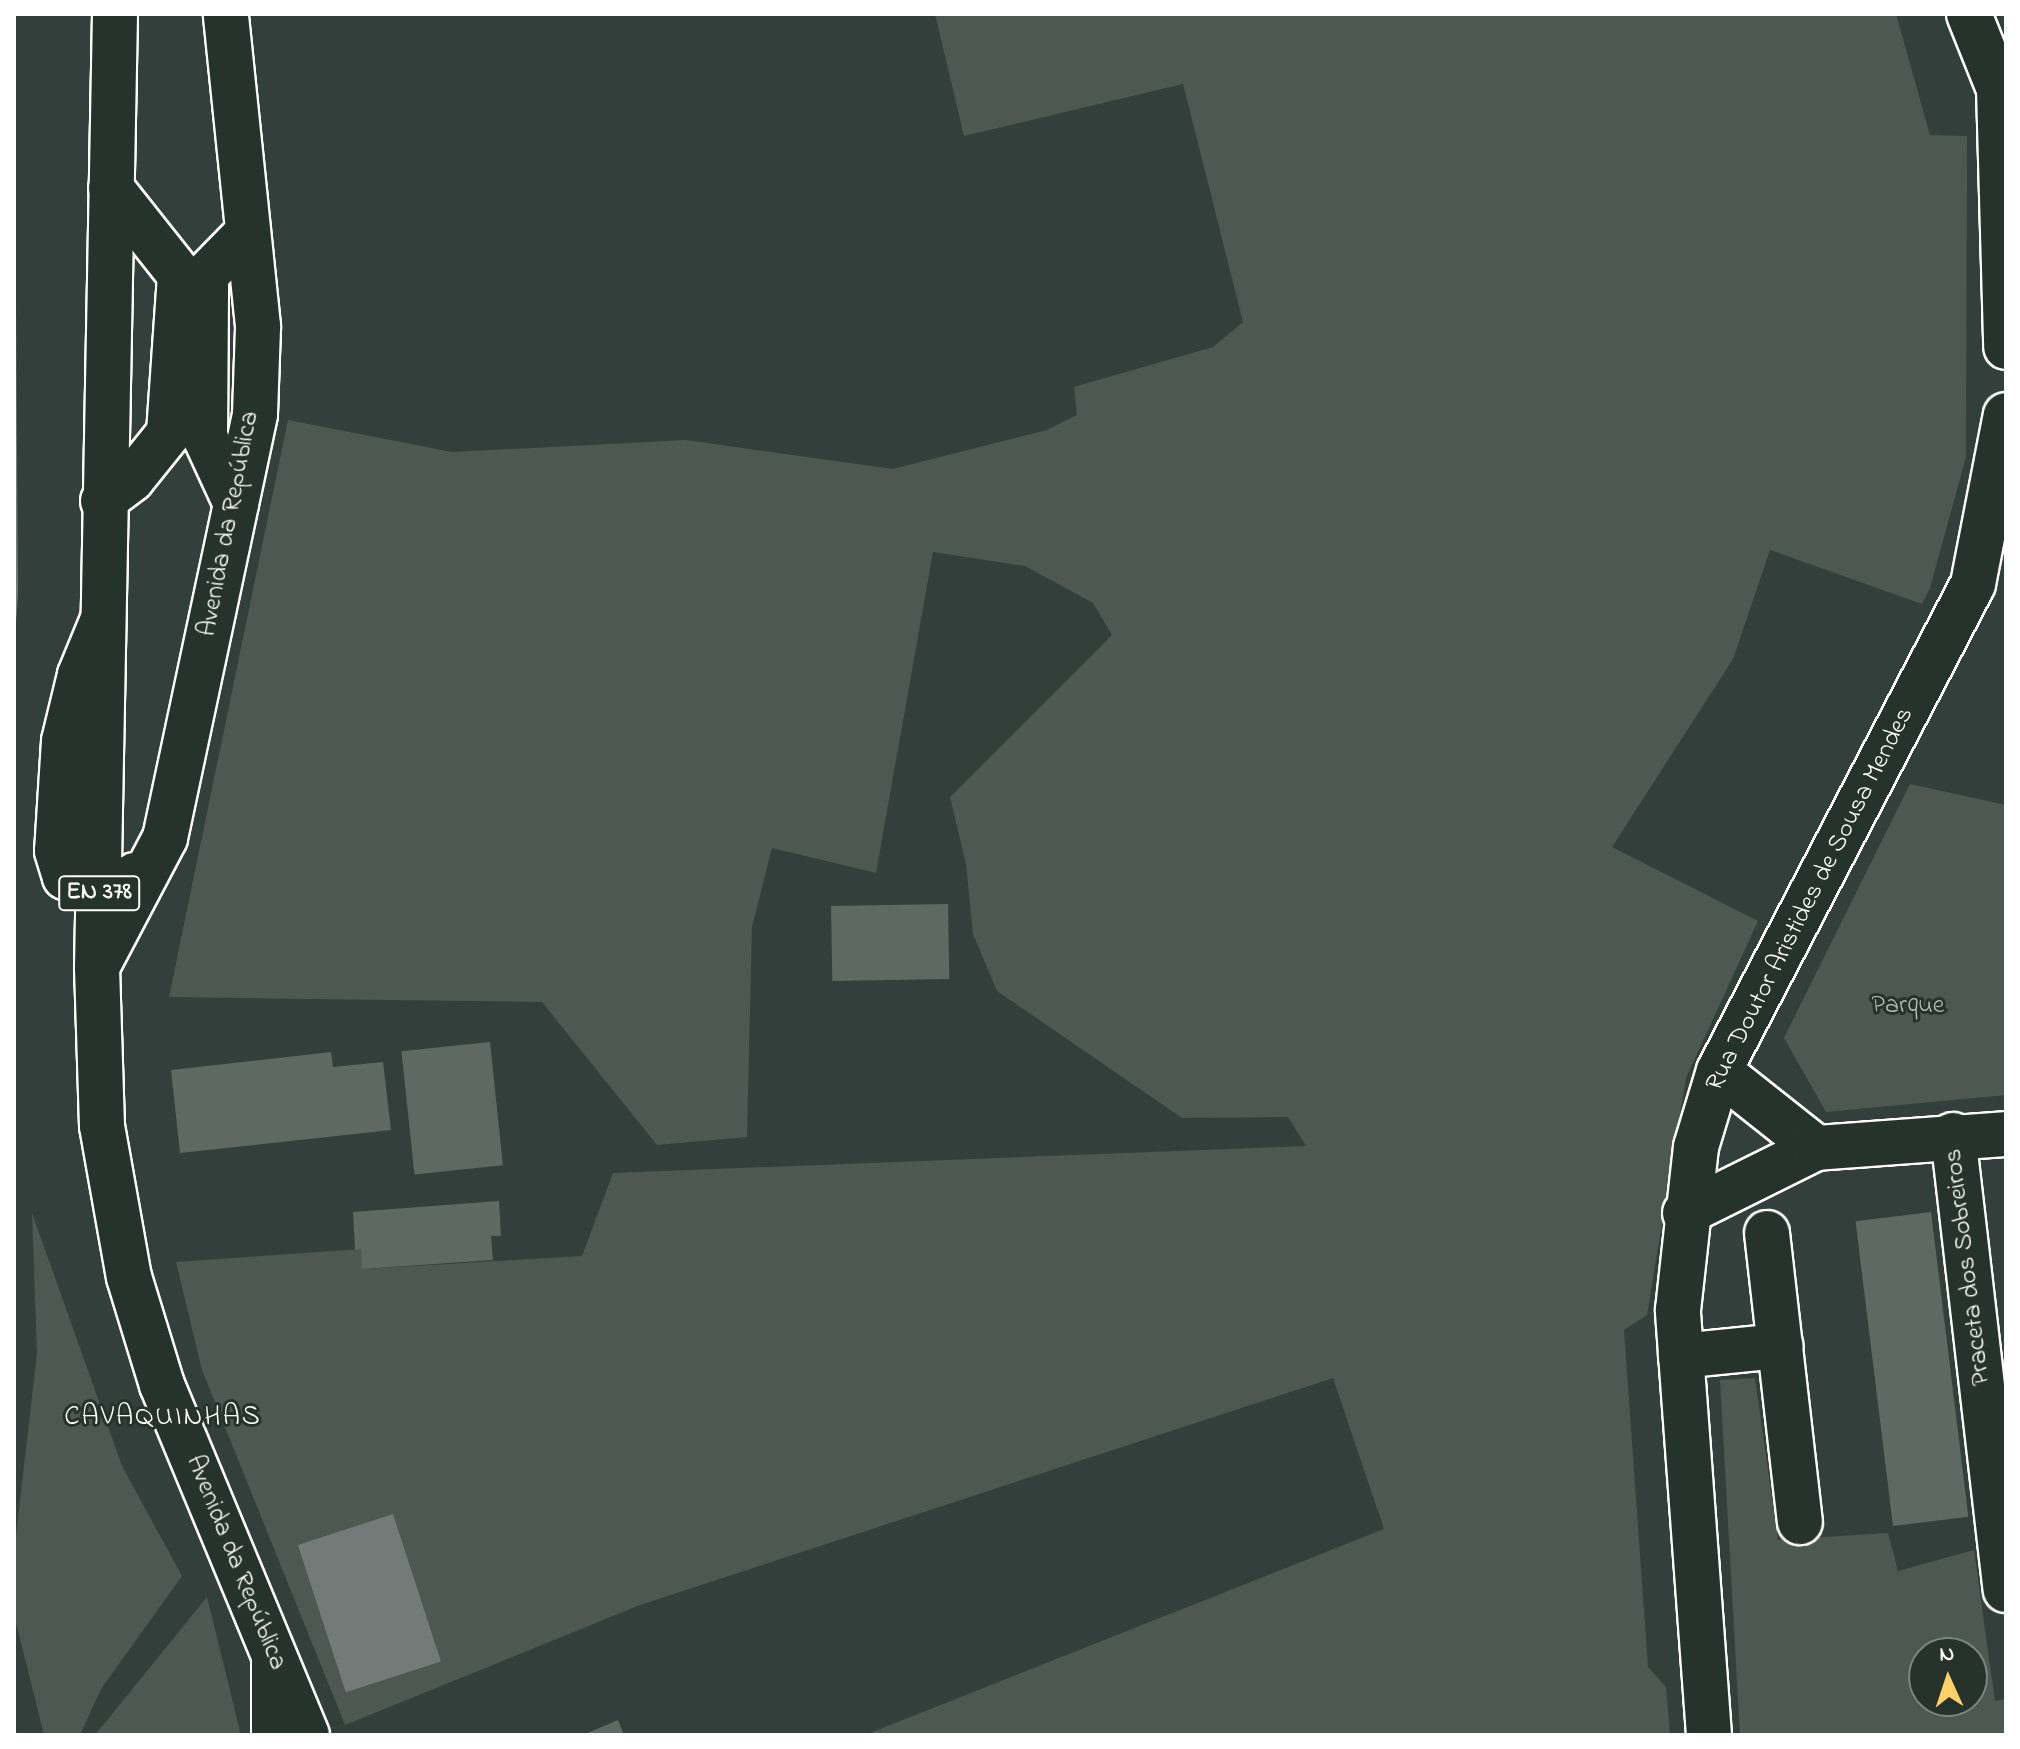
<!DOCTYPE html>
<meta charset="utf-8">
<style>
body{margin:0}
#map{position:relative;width:2020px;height:1749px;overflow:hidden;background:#333f3a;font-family:"Indie Flower",sans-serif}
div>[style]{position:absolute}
.green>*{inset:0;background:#4d5853}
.water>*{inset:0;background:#737b78;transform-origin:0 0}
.building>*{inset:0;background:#5f6964;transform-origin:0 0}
.roads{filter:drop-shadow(2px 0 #fff) drop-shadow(-2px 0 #fff) drop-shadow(0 2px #fff) drop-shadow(0 -2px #fff)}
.minor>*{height:44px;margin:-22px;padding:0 22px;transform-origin:22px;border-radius:22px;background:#26332d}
.major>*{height:44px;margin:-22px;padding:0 22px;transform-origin:22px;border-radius:22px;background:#26332d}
span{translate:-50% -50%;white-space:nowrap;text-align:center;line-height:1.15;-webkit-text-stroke:6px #26332d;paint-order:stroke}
.shield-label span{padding:2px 6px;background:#26332d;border:2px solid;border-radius:6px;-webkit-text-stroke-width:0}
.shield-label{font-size:24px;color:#fff;font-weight:700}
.street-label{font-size:26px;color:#fff}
.park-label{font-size:26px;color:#b8bcba}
.neighbourhood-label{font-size:28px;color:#fff;letter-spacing:2px}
.frame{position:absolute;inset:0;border:16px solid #fff;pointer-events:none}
.north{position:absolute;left:1908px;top:1637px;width:80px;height:80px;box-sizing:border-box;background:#26332d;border:2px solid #7d8581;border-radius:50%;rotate:357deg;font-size:22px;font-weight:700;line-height:32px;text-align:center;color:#fff}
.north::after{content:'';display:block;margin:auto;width:28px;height:36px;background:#ffd166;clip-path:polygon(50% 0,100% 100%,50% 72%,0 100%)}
</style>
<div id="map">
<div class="green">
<div style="clip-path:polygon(935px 14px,1896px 14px,1930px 135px,1967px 136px,1966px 457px,1930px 588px,1922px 604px,1770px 550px,1733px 659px,1612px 847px,1758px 921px,1686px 1078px,1647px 1315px,1624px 1330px,1648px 1667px,1666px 1687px,1670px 1735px,865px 1735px,1384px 1529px,1333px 1378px,640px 1605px,345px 1725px,202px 1370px,176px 1262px,361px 1249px,363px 1269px,582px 1256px,613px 1173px,1306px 1146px,1288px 1117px,1182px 1118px,997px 991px,973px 934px,966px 864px,950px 797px,1112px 635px,1093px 603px,1025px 566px,933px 552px,876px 873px,772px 848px,752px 927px,747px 1137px,657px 1145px,542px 1002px,169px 997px,288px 420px,452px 452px,686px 440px,893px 469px,1047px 430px,1077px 415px,1074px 387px,1213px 347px,1243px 322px,1183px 84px,964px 136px)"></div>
<div style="clip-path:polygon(1910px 784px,2006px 805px,2006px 1095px,1826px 1112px,1784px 1038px)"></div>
<div style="clip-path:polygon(32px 1213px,122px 1466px,182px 1576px,101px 1689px,80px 1735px,44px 1735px,14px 1615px,14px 1553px,37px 1353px)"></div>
<div style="clip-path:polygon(evenodd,1755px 1378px,1778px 1540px,1888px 1533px,1898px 1571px,1974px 1550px,1995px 1701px,2006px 1699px,2006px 1735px,1740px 1735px,1720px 1380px,1755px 1378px,1924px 1653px,1972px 1653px,1972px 1701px,1924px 1701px,1924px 1653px)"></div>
<div style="clip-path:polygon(207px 1597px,241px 1735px,95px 1735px)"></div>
</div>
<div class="water">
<div style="clip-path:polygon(14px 14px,18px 593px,14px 653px)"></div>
<div style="left:393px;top:1514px;width:155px;height:100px;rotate:72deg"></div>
</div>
<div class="building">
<div style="left:948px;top:904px;width:75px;height:117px;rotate:89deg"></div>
<div style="left:490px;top:1042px;width:124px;height:89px;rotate:84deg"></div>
<div style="clip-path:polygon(331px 1052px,333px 1067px,383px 1062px,391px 1130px,180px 1153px,171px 1070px)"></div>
<div style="clip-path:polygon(499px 1201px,501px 1236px,491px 1236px,493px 1260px,362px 1269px,361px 1249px,355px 1250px,353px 1212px)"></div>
<div style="left:1931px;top:1212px;width:307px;height:76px;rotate:83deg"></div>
<div style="clip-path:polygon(618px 1720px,624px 1735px,583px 1735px)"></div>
</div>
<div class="roads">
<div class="minor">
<div style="left:1969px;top:14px;width:81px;rotate:68.2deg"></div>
<div style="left:1999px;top:89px;width:258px;rotate:88.4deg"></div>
<div style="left:103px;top:501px;width:36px;rotate:-37deg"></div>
<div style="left:132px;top:479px;width:59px;rotate:-51.2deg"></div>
<div style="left:169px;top:433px;width:158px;rotate:-86deg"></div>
<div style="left:180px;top:275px;width:111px;rotate:-128.4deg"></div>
<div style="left:236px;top:504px;width:74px;rotate:-114.8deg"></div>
<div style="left:205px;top:437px;width:162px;rotate:-89.6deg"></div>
<div style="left:206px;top:275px;width:59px;rotate:-45.7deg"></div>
<div style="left:103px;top:619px;width:61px;rotate:112.3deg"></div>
<div style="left:80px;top:675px;width:68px;rotate:103.6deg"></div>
<div style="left:64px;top:741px;width:110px;rotate:93.6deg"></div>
<div style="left:57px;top:851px;width:27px;rotate:73deg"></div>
<div style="left:65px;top:877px;width:11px;rotate:22deg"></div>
<div style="left:75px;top:881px;width:47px;rotate:2.4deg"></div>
<div style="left:122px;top:883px;width:15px;rotate:-32deg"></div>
<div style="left:97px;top:967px;width:146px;rotate:-62.2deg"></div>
<div style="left:165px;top:838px;width:433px;rotate:-78deg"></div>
<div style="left:255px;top:414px;width:88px;rotate:-88deg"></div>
<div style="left:258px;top:326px;width:314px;rotate:-95.9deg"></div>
<div style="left:1719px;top:1071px;width:124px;rotate:38.4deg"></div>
<div style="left:1953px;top:1135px;width:458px;rotate:83.4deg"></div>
<div style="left:1685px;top:1213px;width:146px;rotate:-26.4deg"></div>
<div style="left:1816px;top:1148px;width:191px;rotate:-4.2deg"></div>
<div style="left:1767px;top:1233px;width:291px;rotate:83.5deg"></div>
<div style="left:1681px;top:1356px;width:100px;rotate:-5.8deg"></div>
<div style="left:274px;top:1735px;width:76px;rotate:-90deg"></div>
<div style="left:1709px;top:1735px;width:426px;rotate:-94.2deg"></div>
<div style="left:1678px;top:1310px;width:164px;rotate:-83.7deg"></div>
<div style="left:1696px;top:1147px;width:79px;rotate:-73.2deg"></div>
<div style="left:1719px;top:1071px;width:549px;rotate:-62.46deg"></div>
<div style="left:1973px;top:584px;width:172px;rotate:-79deg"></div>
</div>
<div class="major">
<div style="left:115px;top:14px;width:953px;rotate:91.08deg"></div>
<div style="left:97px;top:967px;width:159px;rotate:88.2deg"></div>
<div style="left:102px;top:1126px;width:153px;rotate:79.9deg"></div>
<div style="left:129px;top:1277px;width:113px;rotate:73deg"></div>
<div style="left:162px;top:1385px;width:379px;rotate:67.5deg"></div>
</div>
</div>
<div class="shield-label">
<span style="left:99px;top:893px">EN 378</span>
</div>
<div class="street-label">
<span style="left:230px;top:524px;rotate:-79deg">Avenida da República</span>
<span style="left:1811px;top:900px;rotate:-63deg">Rua Doutor Aristides de Sousa Mendes</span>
<span style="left:1969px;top:1267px;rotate:-97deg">Praceta dos Sobreiros</span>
<span style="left:235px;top:1563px;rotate:68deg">Avenida da República</span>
</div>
<div class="park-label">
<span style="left:1908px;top:1007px">Parque</span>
</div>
<div class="neighbourhood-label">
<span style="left:163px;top:1418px">CAVAQUINHAS</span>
</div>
<div class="frame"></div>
<div class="north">N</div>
</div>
